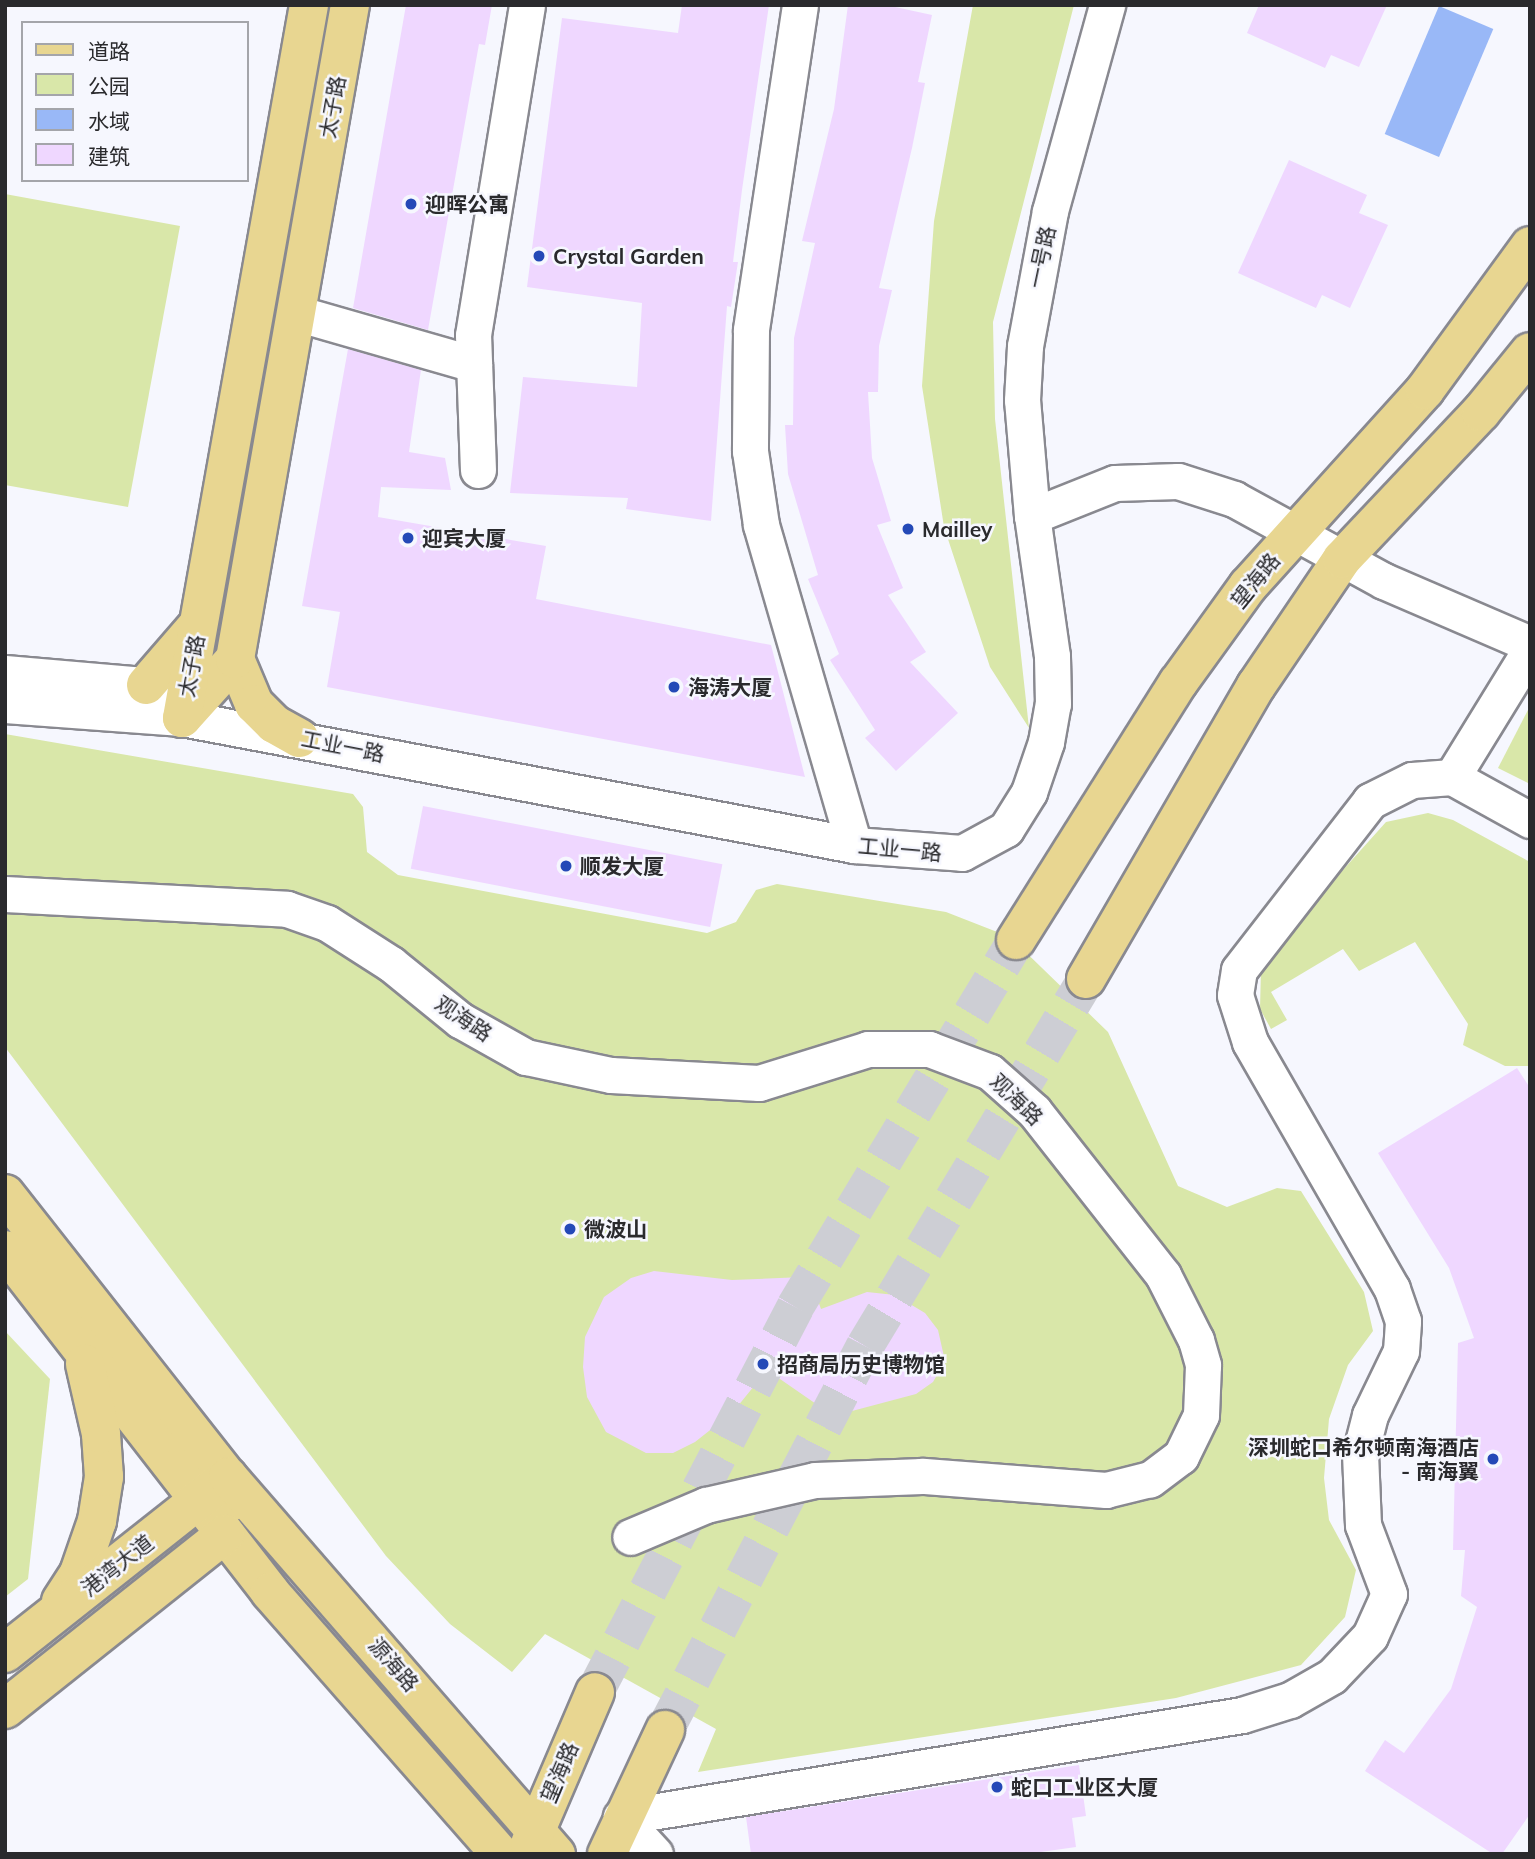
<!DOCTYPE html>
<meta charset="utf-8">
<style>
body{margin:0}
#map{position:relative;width:1535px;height:1859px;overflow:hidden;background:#f6f7fe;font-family:Mulish,"Noto Sans SC",sans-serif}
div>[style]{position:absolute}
.green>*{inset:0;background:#d9e7a9}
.water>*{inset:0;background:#99b8f7;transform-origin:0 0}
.building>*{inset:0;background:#efd7ff;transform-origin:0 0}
.major-tunnel>*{height:38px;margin-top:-19px;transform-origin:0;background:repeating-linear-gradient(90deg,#cdced4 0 38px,transparent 0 57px)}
.roads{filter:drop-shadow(2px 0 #898990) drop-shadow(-2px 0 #898990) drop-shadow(0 2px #898990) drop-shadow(0 -2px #898990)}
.minor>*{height:35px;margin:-17.5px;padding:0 17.5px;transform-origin:17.5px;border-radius:17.5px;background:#fff}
.major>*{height:38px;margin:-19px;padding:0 19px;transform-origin:19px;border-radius:19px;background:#e8d691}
.dots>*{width:19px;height:19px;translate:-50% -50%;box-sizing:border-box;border:4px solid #f6f7fe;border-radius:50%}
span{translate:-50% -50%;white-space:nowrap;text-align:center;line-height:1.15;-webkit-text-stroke:5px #f6f7fe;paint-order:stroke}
.street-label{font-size:21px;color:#2a2a2d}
.poi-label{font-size:21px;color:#2a2a2d;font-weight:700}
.left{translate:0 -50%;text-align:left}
.right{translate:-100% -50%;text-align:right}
.frame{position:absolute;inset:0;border:7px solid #2a2a2d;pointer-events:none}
.legend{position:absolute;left:21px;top:21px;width:228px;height:161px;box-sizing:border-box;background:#f6f7fe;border:2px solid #a4a5aa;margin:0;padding:9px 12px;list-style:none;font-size:21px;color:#2a2a2d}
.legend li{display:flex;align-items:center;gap:14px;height:35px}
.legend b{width:35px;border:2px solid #a4a5aa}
</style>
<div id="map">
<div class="green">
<div style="clip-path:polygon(973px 5px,1074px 5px,993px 322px,995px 419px,1029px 728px,990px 667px,944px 527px,922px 386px,934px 221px)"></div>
<div style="clip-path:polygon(5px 194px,180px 226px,128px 507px,5px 485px)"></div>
<div style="clip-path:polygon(1530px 706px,1530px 784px,1498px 768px)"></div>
<div style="clip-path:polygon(5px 734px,353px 794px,363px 807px,367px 852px,398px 875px,707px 933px,736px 922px,756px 890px,777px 884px,946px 912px,1010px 937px,1108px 1032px,1178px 1186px,1227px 1207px,1277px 1188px,1301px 1191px,1364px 1292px,1373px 1331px,1348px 1365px,1329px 1419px,1324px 1478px,1329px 1520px,1356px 1570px,1345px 1617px,1301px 1665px,1176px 1698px,698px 1772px,716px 1729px,545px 1634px,512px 1672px,450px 1624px,386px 1556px,5px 1047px)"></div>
<div style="clip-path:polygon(1428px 813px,1453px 820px,1530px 862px,1530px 1066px,1505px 1066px,1463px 1045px,1468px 1024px,1415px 942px,1359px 971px,1343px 949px,1271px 992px,1287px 1020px,1271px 1029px,1260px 1009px,1261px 968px,1273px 948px,1386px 822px)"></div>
<div style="clip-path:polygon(5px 1331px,50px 1379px,28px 1579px,5px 1597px)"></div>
</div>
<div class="water">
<div style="left:1439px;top:6px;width:59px;height:139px;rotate:23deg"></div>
</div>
<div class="building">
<div style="clip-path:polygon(406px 5px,492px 5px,485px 45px,479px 44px,428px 330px,353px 308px)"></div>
<div style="clip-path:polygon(682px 5px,769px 5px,742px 190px,733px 262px,738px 262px,731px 307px,727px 306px,711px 521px,626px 509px,628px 498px,510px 493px,523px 377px,637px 387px,642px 303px,527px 287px,562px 18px,678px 33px)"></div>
<div style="clip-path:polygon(848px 5px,886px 5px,932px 15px,918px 82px,925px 83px,912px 148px,879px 288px,892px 290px,879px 346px,878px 392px,868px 392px,872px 458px,891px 521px,877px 525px,903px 588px,888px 595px,926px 652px,910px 662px,958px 713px,896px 771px,865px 738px,875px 730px,830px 660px,839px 654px,808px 579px,818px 575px,788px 474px,785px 425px,793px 425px,794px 338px,815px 243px,802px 241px,834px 109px)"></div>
<div style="clip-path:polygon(1259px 5px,1387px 5px,1359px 67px,1331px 55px,1325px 68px,1247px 33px)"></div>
<div style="clip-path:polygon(1289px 160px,1367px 195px,1359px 213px,1388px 225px,1350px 308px,1322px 295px,1316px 308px,1238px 273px)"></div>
<div style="clip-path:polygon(348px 349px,421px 370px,409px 452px,445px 458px,451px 490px,381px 487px,378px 517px,546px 546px,536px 599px,771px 645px,805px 777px,327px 687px,340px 612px,302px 606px)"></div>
<div style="left:423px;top:806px;width:305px;height:64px;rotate:11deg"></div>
<div style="clip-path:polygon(1517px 1068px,1530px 1088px,1530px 1814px,1502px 1854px,1493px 1854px,1365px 1771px,1385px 1740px,1404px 1753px,1451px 1689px,1477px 1607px,1461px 1596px,1465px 1550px,1453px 1550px,1458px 1343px,1474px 1338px,1449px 1268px,1378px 1153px)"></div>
<div style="clip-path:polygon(654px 1271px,732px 1280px,803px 1277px,811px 1281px,821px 1309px,867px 1292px,895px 1295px,925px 1313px,938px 1330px,945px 1361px,933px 1382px,916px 1394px,852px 1411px,819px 1406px,767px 1370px,733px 1412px,695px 1442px,673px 1453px,646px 1453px,606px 1432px,587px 1397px,583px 1367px,585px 1337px,604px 1297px,631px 1278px)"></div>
<div style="clip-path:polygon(1079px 1765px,1086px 1816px,1072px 1818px,1076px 1847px,1027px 1854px,751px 1854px,746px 1817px)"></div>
</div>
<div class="major-tunnel">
<div style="left:595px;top:1692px;width:434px;rotate:-62.5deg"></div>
<div style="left:795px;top:1307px;width:428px;rotate:-58.9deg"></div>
<div style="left:665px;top:1730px;width:433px;rotate:-62.5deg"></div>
<div style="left:865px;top:1346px;width:428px;rotate:-58.9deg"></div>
</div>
<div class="roads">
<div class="minor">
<div style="left:800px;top:5px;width:329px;rotate:98.6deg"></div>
<div style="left:751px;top:330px;width:121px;rotate:90.5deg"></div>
<div style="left:750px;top:451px;width:75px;rotate:81.5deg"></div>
<div style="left:761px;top:525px;width:333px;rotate:73.8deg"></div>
<div style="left:296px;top:313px;width:185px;rotate:16deg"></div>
<div style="left:478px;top:470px;width:135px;rotate:-92.1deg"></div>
<div style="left:473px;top:335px;width:334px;rotate:-80.7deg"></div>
<div style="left:1032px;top:516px;width:116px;rotate:-94.9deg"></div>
<div style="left:1022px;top:400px;width:54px;rotate:-86.8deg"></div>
<div style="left:1025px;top:346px;width:137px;rotate:-79.5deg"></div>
<div style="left:1050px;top:211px;width:214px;rotate:-74.5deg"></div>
<div style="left:5px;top:673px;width:142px;rotate:4.9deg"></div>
<div style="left:146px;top:685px;width:28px;rotate:42deg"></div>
<div style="left:5px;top:705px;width:177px;rotate:4.2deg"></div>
<div style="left:182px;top:718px;width:684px;rotate:10.7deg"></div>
<div style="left:854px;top:845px;width:108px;rotate:4.2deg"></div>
<div style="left:962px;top:853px;width:50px;rotate:-28.6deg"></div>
<div style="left:1006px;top:829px;width:44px;rotate:-58.1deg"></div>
<div style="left:1029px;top:792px;width:53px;rotate:-71.2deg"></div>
<div style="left:1046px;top:742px;width:39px;rotate:-80deg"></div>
<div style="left:1053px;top:704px;width:48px;rotate:-91.2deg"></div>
<div style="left:1052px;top:656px;width:141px;rotate:-98.1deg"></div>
<div style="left:1032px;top:516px;width:89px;rotate:-21.7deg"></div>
<div style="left:1115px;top:483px;width:63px;rotate:-1.8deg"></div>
<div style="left:1178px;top:481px;width:59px;rotate:17.8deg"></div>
<div style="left:1234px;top:499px;width:171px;rotate:28.7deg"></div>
<div style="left:1384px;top:581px;width:159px;rotate:23.3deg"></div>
<div style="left:1452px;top:777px;width:89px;rotate:28.9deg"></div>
<div style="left:5px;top:894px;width:282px;rotate:3deg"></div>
<div style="left:287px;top:909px;width:42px;rotate:19.3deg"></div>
<div style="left:327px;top:923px;width:76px;rotate:32.6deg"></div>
<div style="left:391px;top:964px;width:89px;rotate:39.1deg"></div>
<div style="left:460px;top:1020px;width:76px;rotate:29.3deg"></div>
<div style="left:526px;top:1057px;width:87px;rotate:12deg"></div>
<div style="left:611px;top:1075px;width:148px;rotate:3.1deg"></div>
<div style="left:759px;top:1083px;width:114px;rotate:-17.3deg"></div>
<div style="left:868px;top:1049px;width:61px"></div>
<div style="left:929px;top:1049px;width:65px;rotate:20.7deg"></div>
<div style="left:990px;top:1072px;width:59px;rotate:41.6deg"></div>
<div style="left:1034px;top:1111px;width:209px;rotate:51.8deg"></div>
<div style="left:1163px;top:1275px;width:73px;rotate:63.1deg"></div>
<div style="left:1196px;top:1340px;width:26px;rotate:74deg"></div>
<div style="left:1203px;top:1365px;width:50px;rotate:92.3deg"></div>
<div style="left:1201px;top:1415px;width:46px;rotate:116deg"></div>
<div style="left:1181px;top:1456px;width:39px;rotate:143deg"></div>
<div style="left:1150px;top:1479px;width:45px;rotate:166deg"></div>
<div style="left:1106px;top:1490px;width:185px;rotate:-175.6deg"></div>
<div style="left:922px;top:1476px;width:107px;rotate:177.9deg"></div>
<div style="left:815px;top:1480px;width:112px;rotate:167.1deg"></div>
<div style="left:706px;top:1505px;width:82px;rotate:157.2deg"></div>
<div style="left:621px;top:1817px;width:629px;rotate:-9.33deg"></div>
<div style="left:1242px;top:1715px;width:50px;rotate:-17.4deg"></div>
<div style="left:1290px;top:1700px;width:48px;rotate:-29.7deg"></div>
<div style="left:1332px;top:1676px;width:55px;rotate:-46.5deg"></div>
<div style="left:1370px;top:1636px;width:46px;rotate:-65.7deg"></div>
<div style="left:1389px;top:1594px;width:74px;rotate:-110.6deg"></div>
<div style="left:1363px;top:1525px;width:71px;rotate:-92.4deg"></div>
<div style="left:1360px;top:1454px;width:40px;rotate:-75.6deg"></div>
<div style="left:1370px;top:1415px;width:71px;rotate:-64.2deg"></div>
<div style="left:1401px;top:1351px;width:30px;rotate:-86deg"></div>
<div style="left:1403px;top:1321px;width:34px;rotate:-109deg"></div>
<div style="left:1392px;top:1289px;width:285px;rotate:-119.9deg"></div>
<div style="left:1250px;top:1042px;width:49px;rotate:-107.7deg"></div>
<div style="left:1235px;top:995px;width:25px;rotate:-81deg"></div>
<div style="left:1239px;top:970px;width:214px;rotate:-52.2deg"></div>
<div style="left:1370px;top:801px;width:47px;rotate:-26.6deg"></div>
<div style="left:1412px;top:780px;width:40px;rotate:-4.3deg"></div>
<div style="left:1452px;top:777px;width:149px;rotate:-58.4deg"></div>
<div style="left:621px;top:1817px;width:50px;rotate:47.4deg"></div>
</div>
<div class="major">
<div style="left:235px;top:659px;width:49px;rotate:67.1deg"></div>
<div style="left:254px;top:704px;width:28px;rotate:45deg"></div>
<div style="left:274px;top:724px;width:29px;rotate:29deg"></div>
<div style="left:146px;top:685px;width:79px;rotate:-49.1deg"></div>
<div style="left:182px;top:718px;width:79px;rotate:-48.1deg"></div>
<div style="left:235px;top:659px;width:664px;rotate:-80.03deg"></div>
<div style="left:182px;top:718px;width:724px;rotate:-79.9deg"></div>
<div style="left:1016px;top:940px;width:304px;rotate:-57.8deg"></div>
<div style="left:1178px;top:683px;width:120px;rotate:-54.2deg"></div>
<div style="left:1248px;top:586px;width:264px;rotate:-47.9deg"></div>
<div style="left:1425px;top:390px;width:178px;rotate:-53.9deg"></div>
<div style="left:1086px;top:979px;width:339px;rotate:-59.9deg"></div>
<div style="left:1256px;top:686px;width:153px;rotate:-55.9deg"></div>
<div style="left:1342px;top:559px;width:202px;rotate:-46.6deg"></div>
<div style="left:1481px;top:412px;width:77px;rotate:-50.8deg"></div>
<div style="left:5px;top:1194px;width:360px;rotate:51.8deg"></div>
<div style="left:228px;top:1477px;width:27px;rotate:92deg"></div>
<div style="left:5px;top:1250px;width:433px;rotate:52.2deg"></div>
<div style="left:270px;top:1592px;width:349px;rotate:48.7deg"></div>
<div style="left:61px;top:1601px;width:33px;rotate:-57deg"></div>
<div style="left:79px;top:1573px;width:55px;rotate:-70.9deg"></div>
<div style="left:97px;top:1521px;width:45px;rotate:-81deg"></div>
<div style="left:104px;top:1477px;width:43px;rotate:-94deg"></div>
<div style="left:101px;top:1434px;width:72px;rotate:-102.9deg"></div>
<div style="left:5px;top:1653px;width:284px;rotate:-38.3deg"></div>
<div style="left:228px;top:1477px;width:500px;rotate:49deg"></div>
<div style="left:5px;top:1709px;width:281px;rotate:-38.5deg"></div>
<div style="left:530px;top:1844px;width:165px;rotate:-66.8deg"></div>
<div style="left:607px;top:1854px;width:137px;rotate:-64.9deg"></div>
</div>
</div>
<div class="dots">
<div style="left:411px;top:204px;background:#2449b7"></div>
<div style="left:539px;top:256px;background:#2449b7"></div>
<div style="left:908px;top:529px;background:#2449b7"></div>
<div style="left:408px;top:538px;background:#2449b7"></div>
<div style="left:674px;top:687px;background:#2449b7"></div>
<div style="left:566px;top:866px;background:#2449b7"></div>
<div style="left:570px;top:1229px;background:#2449b7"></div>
<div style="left:763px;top:1364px;background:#2449b7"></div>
<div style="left:1493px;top:1459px;background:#2449b7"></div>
<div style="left:997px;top:1787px;background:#2449b7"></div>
</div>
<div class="street-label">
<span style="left:332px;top:107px;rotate:-80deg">太子路</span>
<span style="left:1041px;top:257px;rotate:-78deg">一号路</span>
<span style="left:1255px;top:580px;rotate:-51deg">望海路</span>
<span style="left:191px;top:666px;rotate:-80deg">太子路</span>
<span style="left:343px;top:746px;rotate:11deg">工业一路</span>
<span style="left:900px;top:849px;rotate:5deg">工业一路</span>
<span style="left:464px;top:1018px;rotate:34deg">观海路</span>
<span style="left:1017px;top:1099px;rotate:44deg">观海路</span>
<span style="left:117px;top:1565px;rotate:-38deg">港湾大道</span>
<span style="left:394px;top:1664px;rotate:49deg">源海路</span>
<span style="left:559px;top:1772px;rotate:-67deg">望海路</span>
</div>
<div class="poi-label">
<span class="left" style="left:425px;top:204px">迎晖公寓</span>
<span class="left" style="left:553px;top:256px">Crystal Garden</span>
<span class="left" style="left:922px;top:529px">Mailley</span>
<span class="left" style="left:422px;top:538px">迎宾大厦</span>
<span class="left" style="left:688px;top:687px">海涛大厦</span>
<span class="left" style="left:580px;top:866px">顺发大厦</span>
<span class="left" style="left:584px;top:1229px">微波山</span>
<span class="left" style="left:777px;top:1364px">招商局历史博物馆</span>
<span class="right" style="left:1479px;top:1459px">深圳蛇口希尔顿南海酒店<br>- 南海翼</span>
<span class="left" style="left:1011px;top:1787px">蛇口工业区大厦</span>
</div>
<div class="frame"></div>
<ul class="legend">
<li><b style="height:9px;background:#e8d691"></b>道路</li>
<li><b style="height:19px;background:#d9e7a9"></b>公园</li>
<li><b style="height:19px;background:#99b8f7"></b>水域</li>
<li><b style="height:19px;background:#efd7ff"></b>建筑</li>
</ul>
</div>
